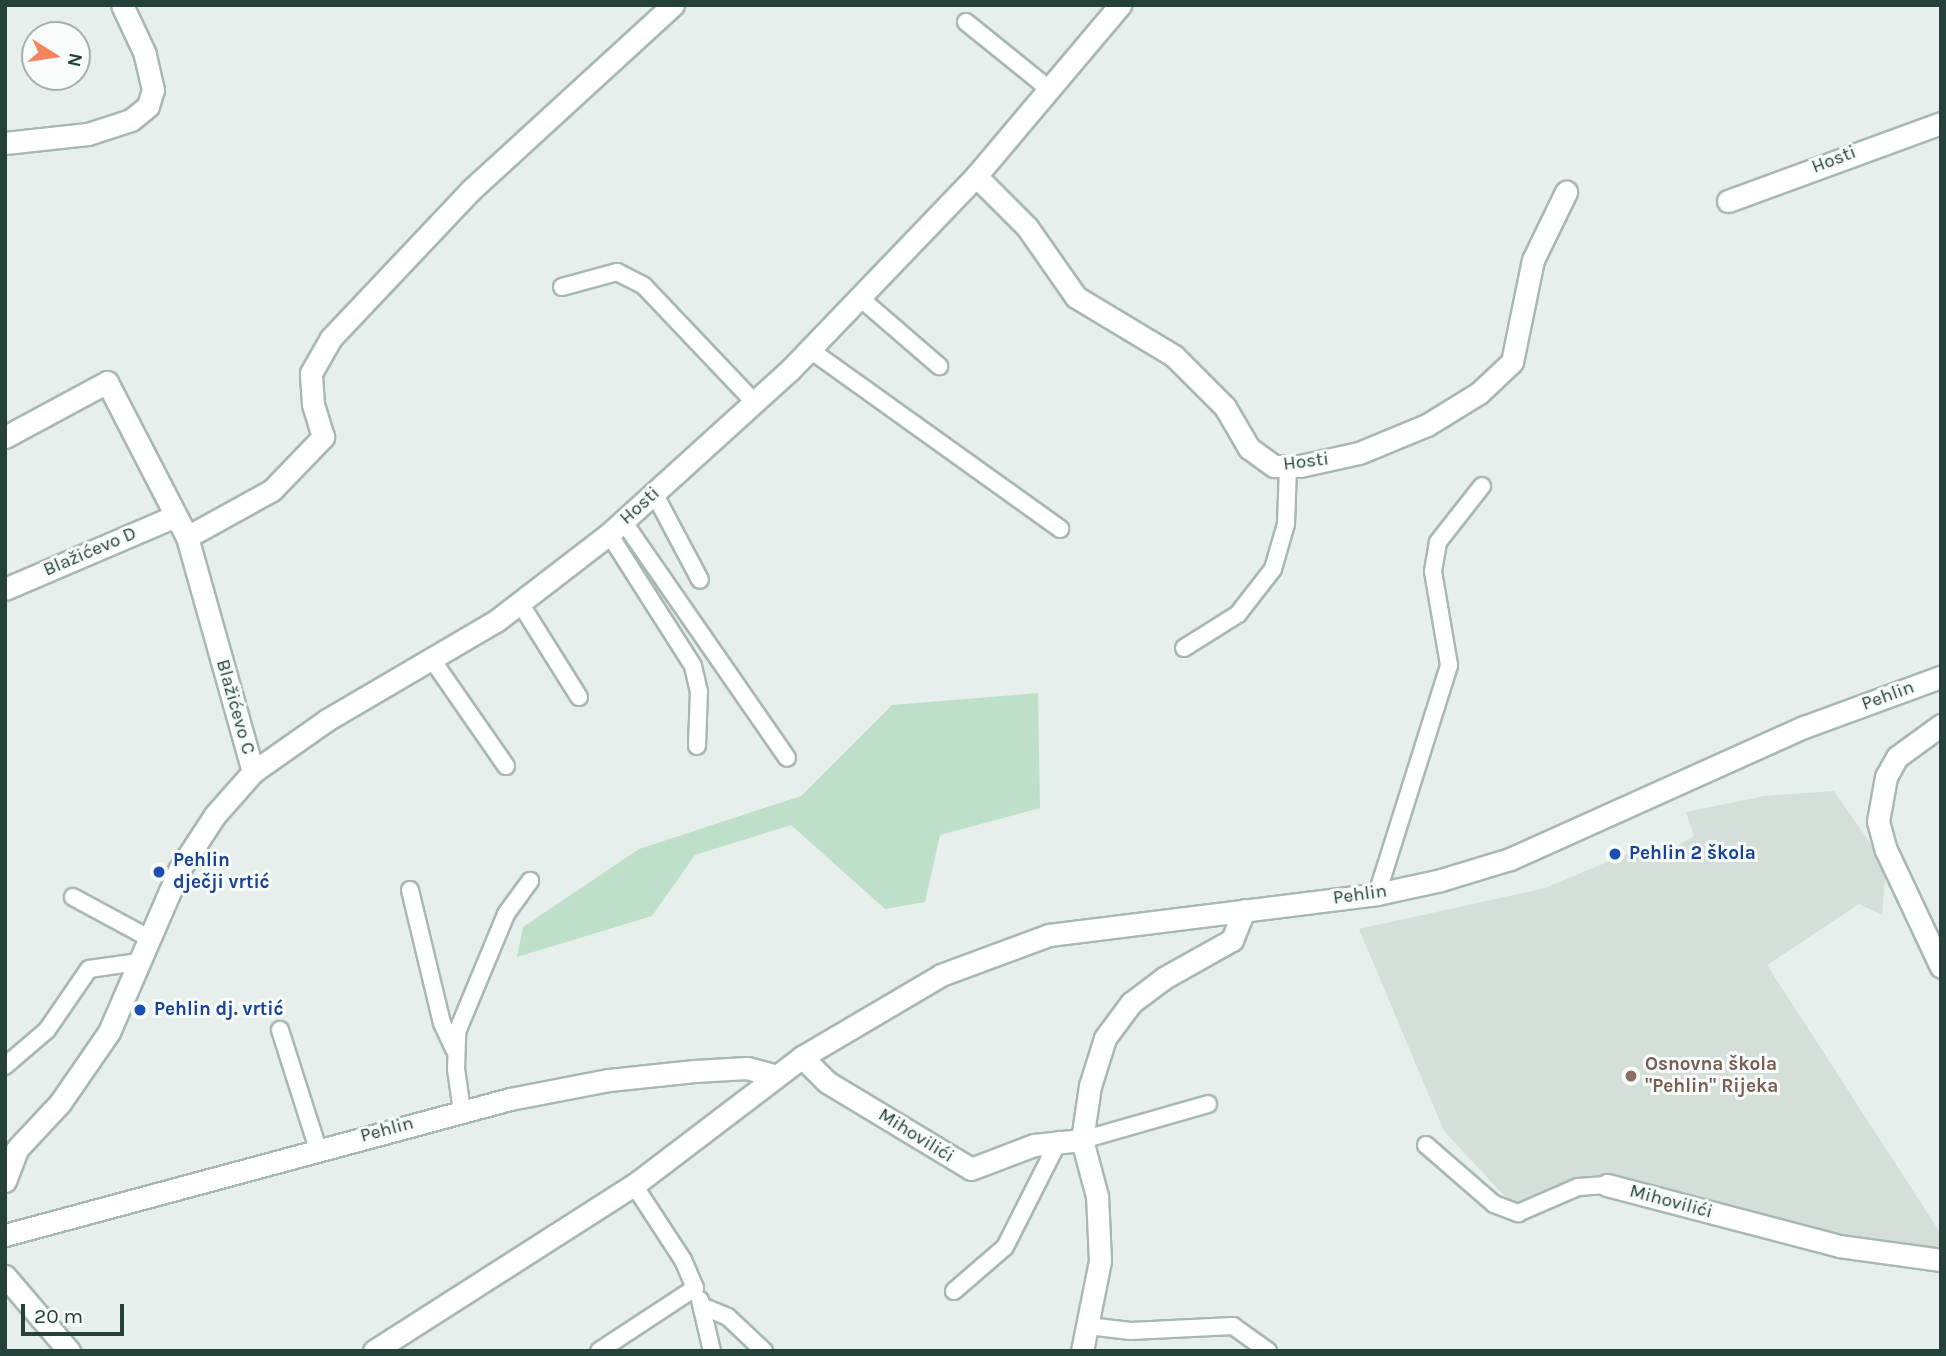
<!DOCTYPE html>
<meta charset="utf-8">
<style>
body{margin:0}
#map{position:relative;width:1946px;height:1356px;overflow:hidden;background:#e6efeb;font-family:Karla,sans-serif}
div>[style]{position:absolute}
.built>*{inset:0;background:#d4dfda}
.green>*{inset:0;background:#bfe0c8}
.roads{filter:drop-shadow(2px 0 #a8b8b2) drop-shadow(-2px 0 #a8b8b2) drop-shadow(0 2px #a8b8b2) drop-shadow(0 -2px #a8b8b2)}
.service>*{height:16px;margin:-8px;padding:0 8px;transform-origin:8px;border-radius:8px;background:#fff}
.minor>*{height:21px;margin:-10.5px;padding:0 10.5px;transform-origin:10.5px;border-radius:10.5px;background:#fff}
.tertiary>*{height:21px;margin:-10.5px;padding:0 10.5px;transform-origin:10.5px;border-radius:10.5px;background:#fff}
.secondary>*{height:21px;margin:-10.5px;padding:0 10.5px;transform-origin:10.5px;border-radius:10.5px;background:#fff}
.dots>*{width:19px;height:19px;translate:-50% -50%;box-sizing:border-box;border:4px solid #f7fbf9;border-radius:50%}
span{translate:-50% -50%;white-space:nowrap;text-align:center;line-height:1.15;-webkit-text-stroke:6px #f7fbf9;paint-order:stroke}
.street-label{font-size:19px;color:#24423a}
.transit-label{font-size:19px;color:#164399;font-weight:700}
.left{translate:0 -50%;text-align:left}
.education-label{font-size:19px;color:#785e54;font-weight:700}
.frame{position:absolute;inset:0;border:7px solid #24423a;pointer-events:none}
.north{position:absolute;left:21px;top:21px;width:70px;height:70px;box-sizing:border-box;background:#f7fbf9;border:2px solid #a3b1ad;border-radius:50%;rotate:102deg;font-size:19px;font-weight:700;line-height:28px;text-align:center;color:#24423a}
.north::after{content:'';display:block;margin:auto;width:24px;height:32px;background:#f4845f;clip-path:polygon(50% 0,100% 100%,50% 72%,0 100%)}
.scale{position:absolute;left:21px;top:1304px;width:103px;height:32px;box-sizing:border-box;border:4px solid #24423a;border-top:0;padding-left:9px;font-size:21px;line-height:24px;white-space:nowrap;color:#24423a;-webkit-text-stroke:5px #f7fbf9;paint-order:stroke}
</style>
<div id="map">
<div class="built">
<div style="clip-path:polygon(1834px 791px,1886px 866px,1882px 915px,1859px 904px,1767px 965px,1941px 1234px,1941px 1256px,1915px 1270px,1604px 1192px,1521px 1214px,1444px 1131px,1359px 929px,1545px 888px,1643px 847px,1665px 853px,1694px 836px,1686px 812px,1764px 796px)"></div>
</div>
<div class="green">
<div style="clip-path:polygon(1038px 693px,1040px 808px,940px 835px,925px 902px,885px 909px,791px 825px,695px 855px,652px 916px,517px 957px,523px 927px,639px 849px,801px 796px,892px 705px)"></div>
</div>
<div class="roads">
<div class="service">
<div style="left:966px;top:22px;width:107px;rotate:38.9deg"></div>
<div style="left:562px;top:287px;width:57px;rotate:-15.3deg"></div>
<div style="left:617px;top:272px;width:30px;rotate:27deg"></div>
<div style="left:644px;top:286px;width:160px;rotate:46.5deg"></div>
<div style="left:859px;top:297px;width:106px;rotate:40.8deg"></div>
<div style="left:809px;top:349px;width:309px;rotate:35.6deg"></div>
<div style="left:654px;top:493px;width:98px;rotate:62.1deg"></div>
<div style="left:623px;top:521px;width:288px;rotate:55.3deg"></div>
<div style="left:609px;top:534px;width:156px;rotate:57.5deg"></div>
<div style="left:693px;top:666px;width:26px;rotate:77deg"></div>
<div style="left:699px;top:691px;width:55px;rotate:92.1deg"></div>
<div style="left:520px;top:603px;width:111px;rotate:57.9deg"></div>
<div style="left:1184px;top:648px;width:64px;rotate:-32.2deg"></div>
<div style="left:1238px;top:614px;width:57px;rotate:-52.1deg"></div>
<div style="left:1273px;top:569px;width:47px;rotate:-73.9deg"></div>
<div style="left:1286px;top:524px;width:58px;rotate:-88deg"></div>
<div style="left:433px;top:661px;width:128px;rotate:55.2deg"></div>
<div style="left:410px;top:890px;width:137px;rotate:76.5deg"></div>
<div style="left:442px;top:1023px;width:29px;rotate:65deg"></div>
<div style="left:1377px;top:894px;width:240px;rotate:-72.5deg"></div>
<div style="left:1449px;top:665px;width:95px;rotate:-99.7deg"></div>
<div style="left:1433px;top:571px;width:29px;rotate:-80deg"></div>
<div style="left:1438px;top:542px;width:71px;rotate:-51.8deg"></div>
<div style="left:73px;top:897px;width:84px;rotate:28.4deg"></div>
<div style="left:280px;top:1030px;width:125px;rotate:72.3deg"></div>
<div style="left:5px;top:1066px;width:55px;rotate:-40.6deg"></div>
<div style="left:47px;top:1030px;width:74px;rotate:-55.5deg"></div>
<div style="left:89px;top:969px;width:49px;rotate:-8.1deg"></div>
<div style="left:462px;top:1111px;width:42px;rotate:-98.1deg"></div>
<div style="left:456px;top:1069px;width:37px;rotate:-88deg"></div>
<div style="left:457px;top:1032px;width:128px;rotate:-67.4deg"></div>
<div style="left:506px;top:914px;width:41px;rotate:-54deg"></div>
<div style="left:1082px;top:1140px;width:131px;rotate:-15.9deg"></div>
<div style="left:1426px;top:1145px;width:90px;rotate:40.9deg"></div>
<div style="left:1494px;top:1204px;width:26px;rotate:21deg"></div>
<div style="left:1518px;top:1213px;width:65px;rotate:-23.4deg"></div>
<div style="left:1578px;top:1187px;width:29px;rotate:-4deg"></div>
<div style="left:954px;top:1291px;width:67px;rotate:-40.8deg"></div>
<div style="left:1005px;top:1247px;width:120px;rotate:-63.2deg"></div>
<div style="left:700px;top:1300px;width:52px;rotate:76.8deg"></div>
<div style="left:702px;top:1306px;width:28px;rotate:23deg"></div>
<div style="left:728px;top:1317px;width:50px;rotate:43.4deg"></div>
<div style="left:1088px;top:1326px;width:43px;rotate:6.6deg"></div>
<div style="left:1131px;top:1331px;width:102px;rotate:-2.8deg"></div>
<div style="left:1233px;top:1326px;width:43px;rotate:35.5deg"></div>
<div style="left:599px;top:1351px;width:115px;rotate:-33.3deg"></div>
<div style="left:695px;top:1288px;width:30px;rotate:-113deg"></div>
<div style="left:683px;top:1260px;width:90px;rotate:-123.2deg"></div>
</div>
<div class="minor">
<div style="left:5px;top:143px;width:83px;rotate:-6.2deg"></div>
<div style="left:88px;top:134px;width:45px;rotate:-18deg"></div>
<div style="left:131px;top:120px;width:22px;rotate:-39deg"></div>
<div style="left:148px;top:106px;width:17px;rotate:-73deg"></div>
<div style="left:153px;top:90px;width:37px;rotate:-103deg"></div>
<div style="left:145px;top:54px;width:54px;rotate:-115.1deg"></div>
<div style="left:976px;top:176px;width:72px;rotate:45deg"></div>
<div style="left:1027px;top:227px;width:85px;rotate:55deg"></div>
<div style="left:1076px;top:297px;width:114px;rotate:31deg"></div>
<div style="left:1174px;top:356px;width:72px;rotate:45deg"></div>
<div style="left:1225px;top:407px;width:48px;rotate:59.7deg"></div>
<div style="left:1249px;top:448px;width:31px;rotate:36deg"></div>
<div style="left:1274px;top:466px;width:26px"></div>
<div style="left:1300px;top:466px;width:60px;rotate:-12.4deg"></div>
<div style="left:1359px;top:453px;width:74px;rotate:-22.4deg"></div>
<div style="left:1427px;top:425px;width:61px;rotate:-31.6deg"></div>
<div style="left:1479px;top:393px;width:45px;rotate:-43.2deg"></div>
<div style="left:1512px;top:362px;width:104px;rotate:-78.4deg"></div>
<div style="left:1533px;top:260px;width:76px;rotate:-64.1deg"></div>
<div style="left:1728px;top:201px;width:227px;rotate:-20.1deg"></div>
<div style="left:5px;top:437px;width:116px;rotate:-28.3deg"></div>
<div style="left:107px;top:382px;width:174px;rotate:62.7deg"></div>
<div style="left:187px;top:537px;width:244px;rotate:74.3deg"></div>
<div style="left:187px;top:537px;width:97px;rotate:-28.9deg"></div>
<div style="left:272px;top:490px;width:74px;rotate:-46.1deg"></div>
<div style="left:323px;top:437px;width:34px;rotate:-107deg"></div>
<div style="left:313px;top:404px;width:31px;rotate:-94deg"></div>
<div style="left:311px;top:373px;width:40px;rotate:-60.3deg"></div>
<div style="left:331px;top:338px;width:204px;rotate:-46.6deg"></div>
<div style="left:471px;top:190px;width:274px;rotate:-42.5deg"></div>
<div style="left:5px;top:589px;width:185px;rotate:-23.2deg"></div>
<div style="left:1941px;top:725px;width:54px;rotate:144deg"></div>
<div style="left:1897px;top:757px;width:23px;rotate:119deg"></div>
<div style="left:1886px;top:777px;width:45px;rotate:100.3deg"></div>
<div style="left:1878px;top:821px;width:30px;rotate:75deg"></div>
<div style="left:1886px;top:850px;width:129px;rotate:64.8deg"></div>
<div style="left:802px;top:1057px;width:35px;rotate:45deg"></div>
<div style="left:827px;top:1082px;width:168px;rotate:31.1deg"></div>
<div style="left:971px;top:1169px;width:67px;rotate:-20.9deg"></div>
<div style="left:1034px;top:1145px;width:48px;rotate:-5.9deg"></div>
<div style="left:1607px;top:1185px;width:240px;rotate:14.7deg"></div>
<div style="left:1839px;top:1246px;width:103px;rotate:7.8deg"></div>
<div style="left:1082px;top:1351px;width:92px;rotate:-78.7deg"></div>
<div style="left:1100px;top:1261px;width:65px;rotate:-92.6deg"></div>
<div style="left:1097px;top:1196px;width:58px;rotate:-105deg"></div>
<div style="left:1082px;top:1140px;width:55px;rotate:-81.6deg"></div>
<div style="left:1090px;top:1086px;width:50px;rotate:-72.6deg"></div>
<div style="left:1105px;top:1038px;width:44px;rotate:-53.4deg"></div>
<div style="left:1131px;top:1003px;width:41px;rotate:-37.1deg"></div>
<div style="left:1164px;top:978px;width:78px;rotate:-29.2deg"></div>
<div style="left:1232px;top:940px;width:32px;rotate:-68deg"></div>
</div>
<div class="tertiary">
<div style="left:5px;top:1181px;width:34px;rotate:-69deg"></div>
<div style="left:17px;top:1149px;width:63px;rotate:-46.9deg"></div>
<div style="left:60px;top:1103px;width:86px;rotate:-55.4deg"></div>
<div style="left:109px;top:1032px;width:176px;rotate:-66.6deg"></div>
<div style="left:179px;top:870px;width:66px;rotate:-56.8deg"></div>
<div style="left:215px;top:815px;width:57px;rotate:-48.5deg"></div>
<div style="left:253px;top:772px;width:90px;rotate:-35.1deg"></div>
<div style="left:327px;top:720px;width:196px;rotate:-30.4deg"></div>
<div style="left:496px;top:621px;width:143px;rotate:-37.6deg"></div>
<div style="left:609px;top:534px;width:244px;rotate:-42.2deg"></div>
<div style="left:790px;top:370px;width:269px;rotate:-46.2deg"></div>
<div style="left:976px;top:176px;width:224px;rotate:-49.9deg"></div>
<div style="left:5px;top:1235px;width:523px;rotate:-15.07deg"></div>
<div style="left:510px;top:1099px;width:101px;rotate:-10.9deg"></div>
<div style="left:609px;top:1080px;width:86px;rotate:-6deg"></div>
<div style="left:695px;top:1071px;width:52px;rotate:-3.3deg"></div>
<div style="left:747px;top:1068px;width:30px;rotate:15deg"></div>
<div style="left:5px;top:1276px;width:99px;rotate:49.5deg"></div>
</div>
<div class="secondary">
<div style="left:374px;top:1351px;width:308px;rotate:-32.6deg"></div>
<div style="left:634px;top:1185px;width:211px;rotate:-37.3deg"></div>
<div style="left:802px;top:1057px;width:161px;rotate:-30.5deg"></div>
<div style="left:941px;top:975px;width:115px;rotate:-20.3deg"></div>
<div style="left:1049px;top:935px;width:331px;rotate:-7.1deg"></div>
<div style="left:1377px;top:894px;width:66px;rotate:-12.3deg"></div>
<div style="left:1441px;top:880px;width:72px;rotate:-16.9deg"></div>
<div style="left:1510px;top:859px;width:322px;rotate:-24.2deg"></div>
<div style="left:1804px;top:727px;width:146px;rotate:-20.1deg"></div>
</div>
</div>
<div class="dots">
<div style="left:1615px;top:854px;background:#1a4fb4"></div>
<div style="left:159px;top:872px;background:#1a4fb4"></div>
<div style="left:140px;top:1010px;background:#1a4fb4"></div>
<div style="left:1631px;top:1076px;background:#8d6e63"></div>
</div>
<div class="street-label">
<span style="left:1834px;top:160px;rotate:-21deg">Hosti</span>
<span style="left:1306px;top:462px;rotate:-7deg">Hosti</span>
<span style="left:640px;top:506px;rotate:-42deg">Hosti</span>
<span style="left:90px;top:552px;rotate:-23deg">Blažićevo D</span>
<span style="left:1888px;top:696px;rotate:-20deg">Pehlin</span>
<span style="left:235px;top:707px;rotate:74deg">Blažićevo C</span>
<span style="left:1360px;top:895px;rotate:-8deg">Pehlin</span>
<span style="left:387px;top:1130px;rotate:-15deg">Pehlin</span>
<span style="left:916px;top:1136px;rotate:32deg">Mihovilići</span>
<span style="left:1671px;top:1202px;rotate:15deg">Mihovilići</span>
</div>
<div class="transit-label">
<span class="left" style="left:1629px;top:854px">Pehlin 2 škola</span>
<span class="left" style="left:173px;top:872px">Pehlin<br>dječji vrtić</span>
<span class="left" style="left:154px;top:1010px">Pehlin dj. vrtić</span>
</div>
<div class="education-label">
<span class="left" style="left:1645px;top:1076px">Osnovna škola<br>"Pehlin" Rijeka</span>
</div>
<div class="frame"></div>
<div class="north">N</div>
<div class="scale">20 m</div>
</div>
